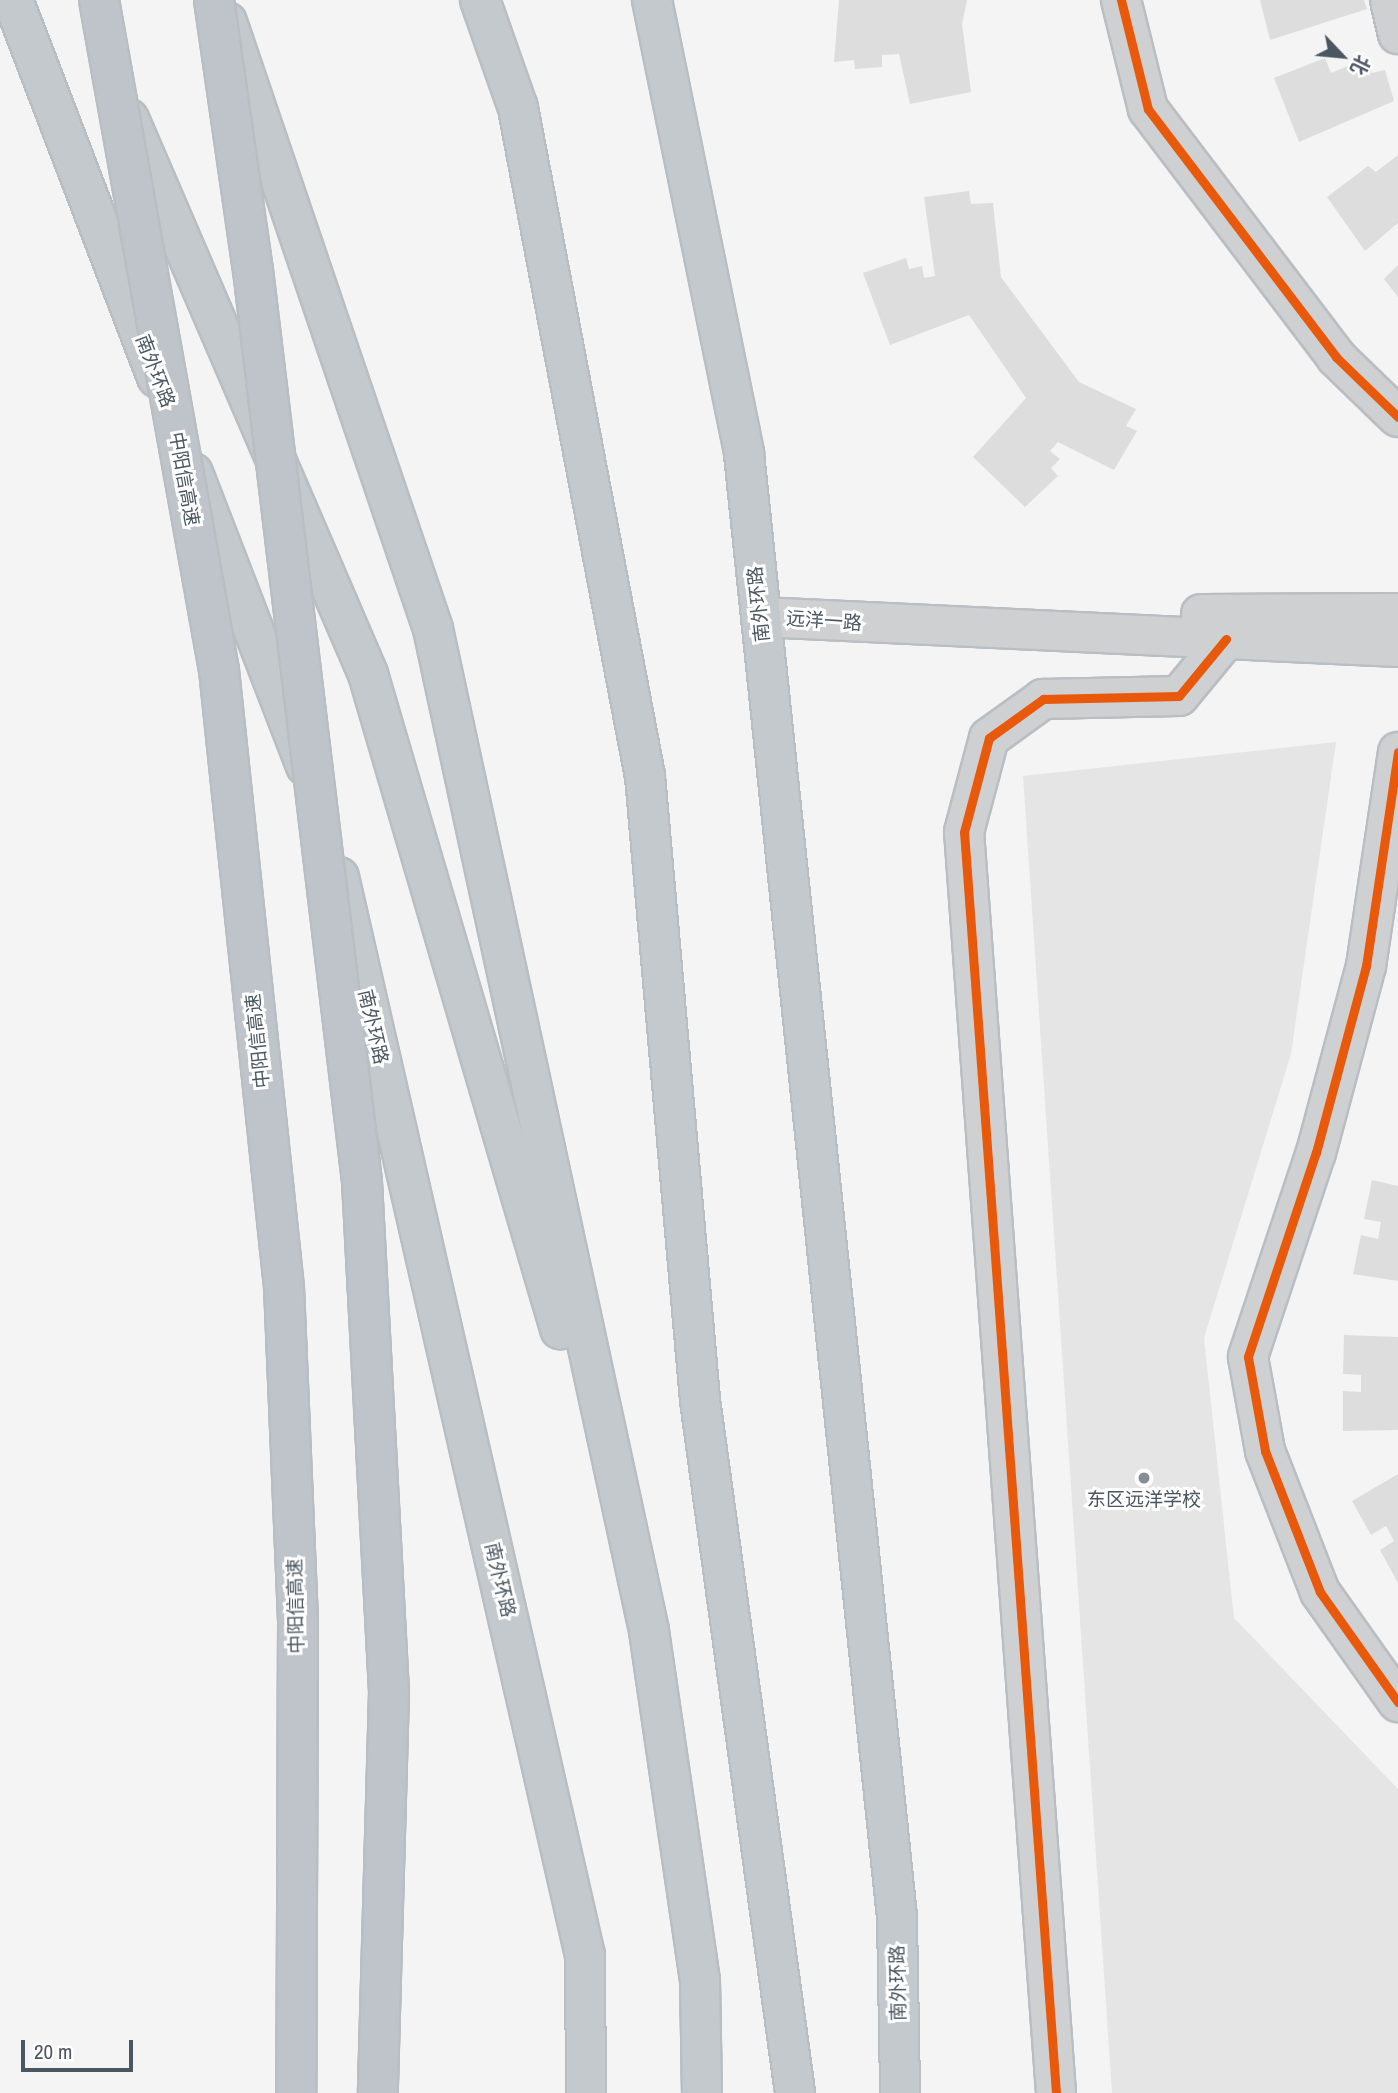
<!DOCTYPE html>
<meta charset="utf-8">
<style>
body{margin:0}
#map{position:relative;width:1398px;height:2093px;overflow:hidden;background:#f4f4f4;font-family:"Archivo Narrow","Noto Sans SC",sans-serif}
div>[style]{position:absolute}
.education>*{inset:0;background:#e6e5e6}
.building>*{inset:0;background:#ddddde}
.roads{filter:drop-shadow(2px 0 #b9bec3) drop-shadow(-2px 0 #b9bec3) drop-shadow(0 2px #b9bec3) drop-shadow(0 -2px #b9bec3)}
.minor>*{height:38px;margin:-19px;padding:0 19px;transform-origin:19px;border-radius:19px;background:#ced0d2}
.tertiary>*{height:38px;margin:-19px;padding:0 19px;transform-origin:19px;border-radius:19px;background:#ced0d2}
.trunk>*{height:38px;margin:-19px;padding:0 19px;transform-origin:19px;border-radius:19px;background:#c4c9cd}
.bridges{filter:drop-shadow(2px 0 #b9bec3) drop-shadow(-2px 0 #b9bec3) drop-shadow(0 2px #b9bec3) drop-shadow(0 -2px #b9bec3)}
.motorway-bridge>*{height:38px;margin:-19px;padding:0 19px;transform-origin:19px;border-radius:19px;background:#bec4c9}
.cycleway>*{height:9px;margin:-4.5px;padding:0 4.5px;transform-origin:4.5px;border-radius:4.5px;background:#e8590c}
.dots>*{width:19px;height:19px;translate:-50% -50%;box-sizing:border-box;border:4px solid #fff;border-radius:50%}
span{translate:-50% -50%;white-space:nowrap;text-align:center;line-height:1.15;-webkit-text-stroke:6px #fff;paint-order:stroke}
.street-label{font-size:19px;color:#4a5661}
.poi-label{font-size:19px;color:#4a5661}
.north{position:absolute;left:1307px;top:21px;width:70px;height:70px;-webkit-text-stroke:5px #fff;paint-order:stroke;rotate:116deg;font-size:19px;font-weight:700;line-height:28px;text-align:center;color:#4a5661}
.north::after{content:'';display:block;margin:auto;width:24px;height:32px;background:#4a5661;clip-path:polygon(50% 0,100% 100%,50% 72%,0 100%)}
.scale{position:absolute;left:21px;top:2040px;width:112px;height:32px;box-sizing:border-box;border:4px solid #4a5661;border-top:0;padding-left:9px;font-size:21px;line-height:24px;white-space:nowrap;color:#4a5661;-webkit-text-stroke:5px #fff;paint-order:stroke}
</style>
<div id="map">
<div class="education">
<div style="clip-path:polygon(1336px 742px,1291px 1054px,1204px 1338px,1234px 1618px,1398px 1789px,1398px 2093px,1112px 2093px,1023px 776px)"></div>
</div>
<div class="building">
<div style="clip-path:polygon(839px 0,967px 0,962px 24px,971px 92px,910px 104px,899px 54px,882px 55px,882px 67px,855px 69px,854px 60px,834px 62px)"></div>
<div style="clip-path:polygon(1260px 0,1364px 0,1367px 9px,1270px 40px)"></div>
<div style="clip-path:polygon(1325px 58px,1331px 73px,1367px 58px,1372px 73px,1385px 70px,1394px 101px,1299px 142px,1274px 78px)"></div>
<div style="clip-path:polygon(1398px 155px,1398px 223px,1365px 251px,1327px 197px,1368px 166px,1376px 172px)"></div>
<div style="clip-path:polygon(969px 191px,971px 204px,993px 203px,1001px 277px,1079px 382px,1136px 409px,1126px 426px,1137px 431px,1114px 470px,1058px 442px,1050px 451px,1060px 459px,1051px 468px,1058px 476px,1025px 507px,973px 457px,1026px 398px,969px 315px,890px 345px,863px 273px,906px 258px,909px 269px,922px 266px,924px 278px,935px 276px,924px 197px)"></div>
<div style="clip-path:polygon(1398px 265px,1398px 297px,1384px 279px)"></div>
<div style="clip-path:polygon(1372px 1180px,1398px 1186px,1398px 1281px,1353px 1274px,1361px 1235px,1378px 1239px,1381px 1222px,1364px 1219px)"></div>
<div style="clip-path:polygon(1344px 1335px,1398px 1337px,1398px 1430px,1343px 1431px,1343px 1391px,1361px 1392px,1361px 1375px,1343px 1374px)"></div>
<div style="clip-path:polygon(1398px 1474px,1398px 1583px,1380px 1550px,1394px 1541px,1386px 1526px,1371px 1535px,1352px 1501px)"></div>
</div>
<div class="roads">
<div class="minor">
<div style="left:1121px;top:0;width:112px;rotate:76.1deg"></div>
<div style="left:1148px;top:109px;width:311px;rotate:52.8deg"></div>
<div style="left:1336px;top:357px;width:86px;rotate:44.1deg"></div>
<div style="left:1390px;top:0;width:35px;rotate:77deg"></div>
<div style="left:1398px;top:752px;width:216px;rotate:98.5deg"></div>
<div style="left:1366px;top:966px;width:193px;rotate:105deg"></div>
<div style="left:1316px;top:1152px;width:216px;rotate:108.4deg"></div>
<div style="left:1248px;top:1357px;width:96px;rotate:79.7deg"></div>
<div style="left:1265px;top:1451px;width:151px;rotate:68.7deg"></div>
<div style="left:1320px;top:1592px;width:135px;rotate:54.7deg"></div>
<div style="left:1056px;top:2093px;width:1264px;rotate:-94.17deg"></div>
<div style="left:964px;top:832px;width:97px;rotate:-75.1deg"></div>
<div style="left:989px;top:738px;width:67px;rotate:-35.8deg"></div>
<div style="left:1043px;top:699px;width:136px;rotate:-1.3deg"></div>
<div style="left:1179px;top:696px;width:74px;rotate:-50.5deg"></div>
</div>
<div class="tertiary">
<div style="left:1201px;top:614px;width:197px;rotate:-0.3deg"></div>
<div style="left:761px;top:617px;width:638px;rotate:2.7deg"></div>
</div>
<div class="trunk">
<div style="left:13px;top:0;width:404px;rotate:69.1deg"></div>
<div style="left:480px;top:0;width:114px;rotate:70.6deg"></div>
<div style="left:518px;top:108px;width:680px;rotate:79.24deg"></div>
<div style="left:645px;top:776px;width:626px;rotate:84.96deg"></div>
<div style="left:700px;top:1400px;width:699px;rotate:82.19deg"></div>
<div style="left:652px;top:0;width:463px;rotate:78.5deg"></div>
<div style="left:744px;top:454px;width:1471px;rotate:84.03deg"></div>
<div style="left:897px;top:1917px;width:176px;rotate:89deg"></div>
<div style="left:227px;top:22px;width:641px;rotate:71.25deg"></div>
<div style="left:433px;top:629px;width:1025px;rotate:77.83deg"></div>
<div style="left:649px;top:1631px;width:353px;rotate:81.7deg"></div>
<div style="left:700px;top:1980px;width:113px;rotate:89deg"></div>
<div style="left:129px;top:119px;width:604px;rotate:66.7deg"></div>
<div style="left:368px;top:674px;width:683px;rotate:73.66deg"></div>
<div style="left:193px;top:473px;width:314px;rotate:68.9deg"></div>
<div style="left:339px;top:877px;width:1106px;rotate:77.15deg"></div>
<div style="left:585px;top:1955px;width:138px;rotate:89.6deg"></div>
</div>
</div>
<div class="bridges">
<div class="motorway-bridge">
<div style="left:99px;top:0;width:681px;rotate:79.85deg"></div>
<div style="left:219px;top:670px;width:620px;rotate:83.99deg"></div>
<div style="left:284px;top:1287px;width:334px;rotate:87.6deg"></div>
<div style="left:298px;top:1621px;width:472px;rotate:90.2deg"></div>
<div style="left:214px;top:0;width:273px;rotate:81.8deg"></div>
<div style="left:253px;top:270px;width:918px;rotate:83.18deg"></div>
<div style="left:362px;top:1182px;width:511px;rotate:86.97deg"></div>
<div style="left:389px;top:1692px;width:401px;rotate:91.6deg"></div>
</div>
</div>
<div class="cycleway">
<div style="left:1121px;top:0;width:112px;rotate:76.1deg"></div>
<div style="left:1148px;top:109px;width:311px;rotate:52.8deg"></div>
<div style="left:1336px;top:357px;width:86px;rotate:44.1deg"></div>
<div style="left:1398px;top:752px;width:216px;rotate:98.5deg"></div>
<div style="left:1366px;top:966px;width:193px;rotate:105deg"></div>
<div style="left:1316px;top:1152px;width:216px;rotate:108.4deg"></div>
<div style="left:1248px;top:1357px;width:96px;rotate:79.7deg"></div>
<div style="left:1265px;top:1451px;width:151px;rotate:68.7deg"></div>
<div style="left:1320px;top:1592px;width:135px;rotate:54.7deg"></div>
<div style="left:1056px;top:2093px;width:1264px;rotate:-94.17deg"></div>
<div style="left:964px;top:832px;width:97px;rotate:-75.1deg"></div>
<div style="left:989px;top:738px;width:67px;rotate:-35.8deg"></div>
<div style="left:1043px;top:699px;width:136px;rotate:-1.3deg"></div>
<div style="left:1179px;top:696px;width:74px;rotate:-50.5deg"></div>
</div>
<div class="dots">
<div style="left:1144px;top:1478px;background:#868d94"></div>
</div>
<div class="street-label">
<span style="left:155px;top:371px;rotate:69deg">南外环路</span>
<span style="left:184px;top:479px;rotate:80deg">中阳信高速</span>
<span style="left:759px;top:604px;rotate:-96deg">南外环路</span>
<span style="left:824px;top:621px;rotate:4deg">远洋一路</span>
<span style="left:373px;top:1027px;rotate:77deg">南外环路</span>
<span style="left:258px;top:1041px;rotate:-96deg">中阳信高速</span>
<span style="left:500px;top:1580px;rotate:77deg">南外环路</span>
<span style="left:296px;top:1606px;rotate:-91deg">中阳信高速</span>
<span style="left:898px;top:1983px;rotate:-91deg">南外环路</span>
</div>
<div class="poi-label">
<span style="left:1144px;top:1500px">东区远洋学校</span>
</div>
<div class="north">北</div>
<div class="scale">20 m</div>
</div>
